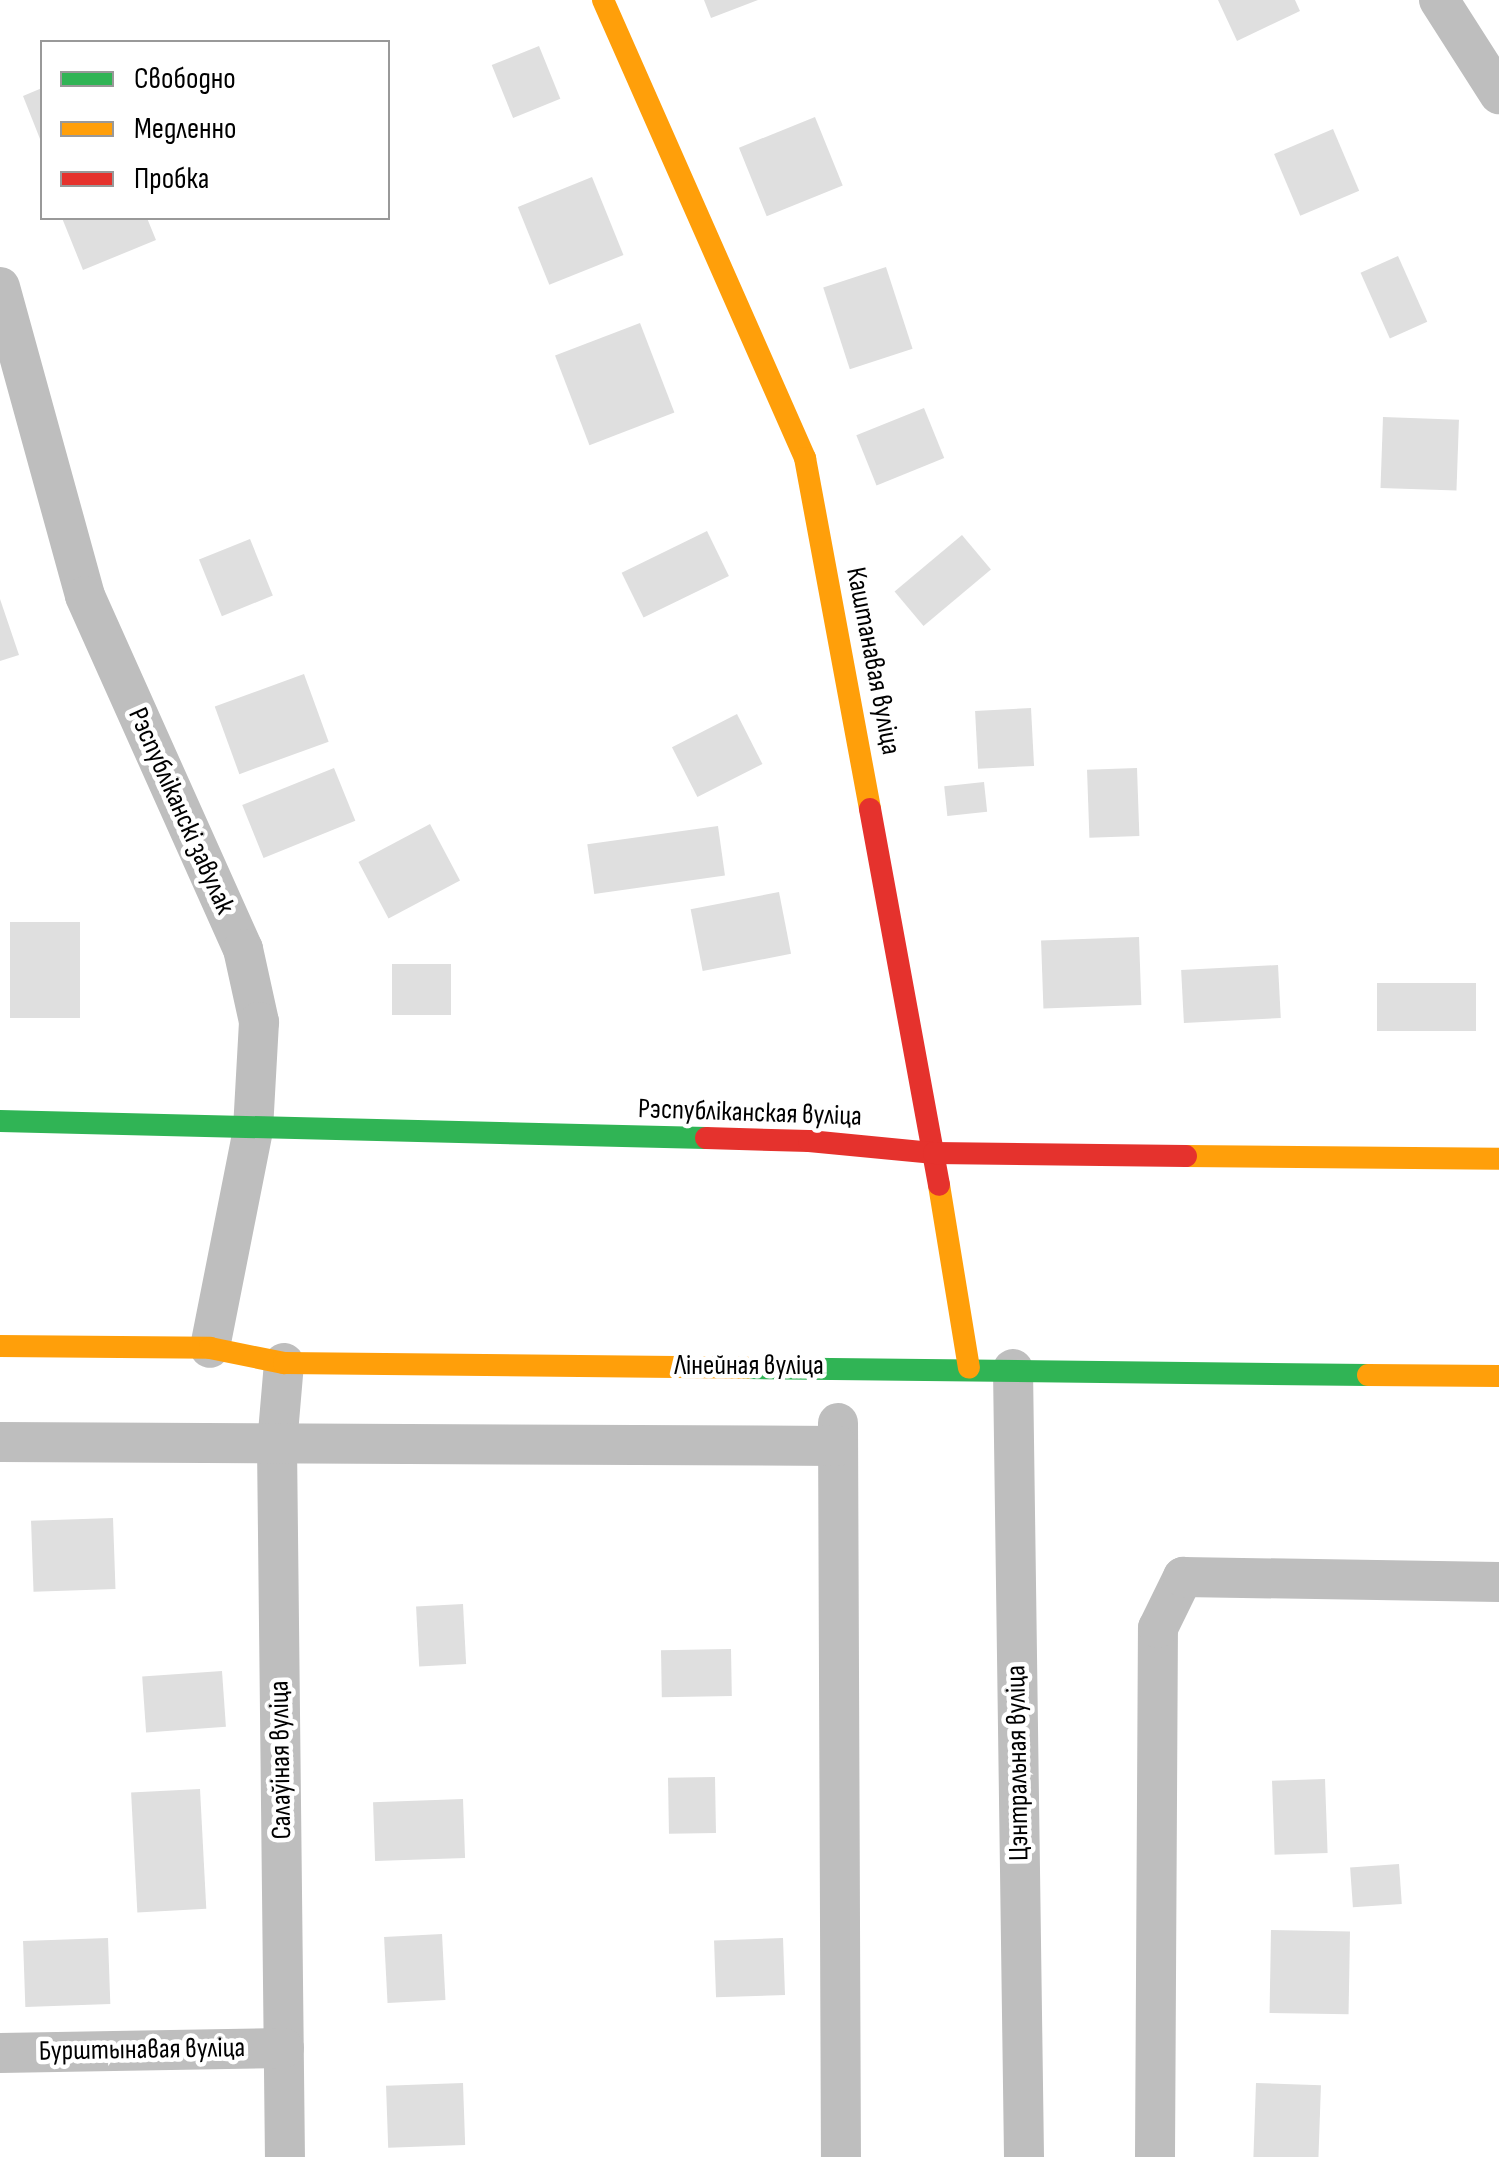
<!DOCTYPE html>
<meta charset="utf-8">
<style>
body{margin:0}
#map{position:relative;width:1499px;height:2157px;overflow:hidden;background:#fff;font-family:"Sofia Sans Condensed",sans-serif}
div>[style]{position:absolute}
.building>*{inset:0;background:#dfdfdf;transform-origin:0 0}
.street>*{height:40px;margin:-20px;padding:0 20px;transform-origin:20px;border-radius:20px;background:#bebebe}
.fast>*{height:22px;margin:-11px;padding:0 11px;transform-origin:11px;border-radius:11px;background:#30b455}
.slow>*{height:22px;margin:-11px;padding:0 11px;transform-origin:11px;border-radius:11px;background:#ff9f0a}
.jam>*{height:22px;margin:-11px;padding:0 11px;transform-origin:11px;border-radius:11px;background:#e5322d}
span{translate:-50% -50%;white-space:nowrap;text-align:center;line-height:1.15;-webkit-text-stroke:9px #fff;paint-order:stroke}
.street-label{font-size:28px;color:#000}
.legend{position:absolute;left:40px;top:40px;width:350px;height:180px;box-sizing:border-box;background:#fff;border:2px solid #999;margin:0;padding:12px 18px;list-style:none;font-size:30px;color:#000}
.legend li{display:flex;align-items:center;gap:20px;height:50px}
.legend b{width:50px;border:2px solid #999}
</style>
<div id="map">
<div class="building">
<div style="clip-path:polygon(704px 0,758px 0,711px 18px)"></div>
<div style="clip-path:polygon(1218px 0,1295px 0,1300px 11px,1237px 41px)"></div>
<div style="left:539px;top:46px;width:57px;height:51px;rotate:68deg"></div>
<div style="clip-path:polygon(42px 88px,42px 144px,23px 96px)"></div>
<div style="left:815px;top:117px;width:74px;height:82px;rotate:68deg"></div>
<div style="left:1333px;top:129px;width:67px;height:64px;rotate:67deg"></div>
<div style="left:592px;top:177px;width:84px;height:80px;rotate:68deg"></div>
<div style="clip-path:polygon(62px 218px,147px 218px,156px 240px,83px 270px)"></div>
<div style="left:1398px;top:256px;width:72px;height:41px;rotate:66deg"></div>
<div style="left:886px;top:267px;width:86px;height:66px;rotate:72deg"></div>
<div style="left:640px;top:323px;width:96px;height:91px;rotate:69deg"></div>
<div style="left:924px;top:408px;width:54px;height:73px;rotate:68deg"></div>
<div style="left:1383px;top:417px;width:76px;height:71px;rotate:2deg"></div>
<div style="left:707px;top:531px;width:50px;height:95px;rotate:64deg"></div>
<div style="left:962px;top:535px;width:45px;height:88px;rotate:50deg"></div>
<div style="left:250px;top:539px;width:61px;height:55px;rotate:68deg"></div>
<div style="clip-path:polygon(0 599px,19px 655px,0 661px)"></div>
<div style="left:304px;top:674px;width:72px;height:95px;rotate:70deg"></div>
<div style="left:1031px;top:708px;width:58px;height:56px;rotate:87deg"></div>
<div style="left:737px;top:714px;width:56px;height:73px;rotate:63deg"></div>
<div style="left:334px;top:768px;width:57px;height:99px;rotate:68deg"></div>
<div style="left:1137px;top:768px;width:68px;height:50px;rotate:88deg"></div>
<div style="left:984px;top:782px;width:30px;height:40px;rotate:84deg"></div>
<div style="left:430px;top:824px;width:64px;height:81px;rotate:62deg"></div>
<div style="left:718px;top:826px;width:50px;height:132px;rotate:82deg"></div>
<div style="left:779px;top:892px;width:63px;height:90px;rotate:79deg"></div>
<div style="left:10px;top:922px;width:70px;height:96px"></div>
<div style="left:1139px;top:937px;width:68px;height:98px;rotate:88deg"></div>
<div style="left:392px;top:964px;width:59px;height:51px"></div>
<div style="left:1278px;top:965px;width:53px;height:97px;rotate:87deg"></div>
<div style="left:1476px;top:983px;width:48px;height:99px;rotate:90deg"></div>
<div style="left:113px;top:1518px;width:71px;height:82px;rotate:88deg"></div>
<div style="left:463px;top:1604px;width:60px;height:47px;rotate:87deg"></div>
<div style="left:731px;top:1649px;width:47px;height:70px;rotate:89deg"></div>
<div style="left:222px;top:1671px;width:56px;height:80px;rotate:86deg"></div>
<div style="left:715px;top:1777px;width:56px;height:47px;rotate:89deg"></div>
<div style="left:1325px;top:1779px;width:74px;height:53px;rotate:88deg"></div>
<div style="left:200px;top:1789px;width:120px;height:69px;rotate:87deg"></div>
<div style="left:463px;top:1799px;width:59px;height:90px;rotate:88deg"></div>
<div style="left:1399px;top:1864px;width:40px;height:49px;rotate:86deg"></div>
<div style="left:1271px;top:1930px;width:79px;height:83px;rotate:1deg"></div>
<div style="left:442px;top:1934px;width:66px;height:58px;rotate:87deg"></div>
<div style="left:108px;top:1938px;width:66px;height:85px;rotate:88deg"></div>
<div style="left:783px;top:1938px;width:57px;height:69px;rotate:88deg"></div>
<div style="left:463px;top:2083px;width:62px;height:77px;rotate:88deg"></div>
<div style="left:1256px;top:2083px;width:65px;height:74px;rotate:2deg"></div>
</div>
<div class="street">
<div style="left:1439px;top:0;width:112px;rotate:57.4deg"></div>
<div style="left:0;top:287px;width:320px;rotate:74.6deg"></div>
<div style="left:85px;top:596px;width:387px;rotate:65.9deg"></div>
<div style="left:243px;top:949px;width:75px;rotate:77.6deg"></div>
<div style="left:259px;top:1022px;width:108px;rotate:93.2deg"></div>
<div style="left:253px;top:1130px;width:222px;rotate:101.2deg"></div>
<div style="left:284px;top:1363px;width:82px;rotate:94.9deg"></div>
<div style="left:277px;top:1445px;width:712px;rotate:89.36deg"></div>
<div style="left:1013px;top:1369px;width:788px;rotate:89.2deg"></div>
<div style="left:838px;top:1423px;width:734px;rotate:89.77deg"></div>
<div style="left:0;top:1442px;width:838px;rotate:0.27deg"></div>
<div style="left:0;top:2053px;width:284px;rotate:-1deg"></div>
<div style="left:1155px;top:2157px;width:529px;rotate:-89.68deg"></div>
<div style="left:1158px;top:1628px;width:57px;rotate:-63.9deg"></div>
<div style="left:1183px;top:1577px;width:316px;rotate:0.9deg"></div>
</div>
<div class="fast">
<div style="left:0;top:1121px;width:706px;rotate:1.38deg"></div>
<div style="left:747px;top:1368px;width:621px;rotate:0.65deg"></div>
</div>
<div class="slow">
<div style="left:603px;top:0;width:501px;rotate:66.2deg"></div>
<div style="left:805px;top:458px;width:357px;rotate:79.5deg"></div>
<div style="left:1186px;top:1156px;width:313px;rotate:0.5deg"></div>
<div style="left:939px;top:1185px;width:185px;rotate:80.7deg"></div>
<div style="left:0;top:1346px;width:210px;rotate:0.5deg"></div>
<div style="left:210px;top:1348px;width:76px;rotate:11.5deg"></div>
<div style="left:284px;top:1363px;width:463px;rotate:0.6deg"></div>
<div style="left:1368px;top:1375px;width:131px;rotate:0.4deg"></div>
</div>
<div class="jam">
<div style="left:870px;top:809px;width:382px;rotate:79.6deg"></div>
<div style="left:706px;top:1138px;width:103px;rotate:1.7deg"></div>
<div style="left:809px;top:1141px;width:126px;rotate:5.5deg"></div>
<div style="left:934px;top:1153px;width:252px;rotate:0.7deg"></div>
</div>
<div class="street-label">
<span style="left:873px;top:661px;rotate:79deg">Каштанавая вуліца</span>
<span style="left:181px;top:811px;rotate:66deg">Рэспубліканскі завулак</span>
<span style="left:750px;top:1113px;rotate:2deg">Рэспубліканская вуліца</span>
<span style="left:749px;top:1366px">Лінейная вуліца</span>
<span style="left:281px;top:1760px;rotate:-91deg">Салаўіная вуліца</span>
<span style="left:1018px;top:1763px;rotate:-91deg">Цэнтральная вуліца</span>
<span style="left:142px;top:2050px;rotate:-1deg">Бурштынавая вуліца</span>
</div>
<ul class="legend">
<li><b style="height:12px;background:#30b455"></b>Свободно</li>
<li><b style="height:12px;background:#ff9f0a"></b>Медленно</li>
<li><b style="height:12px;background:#e5322d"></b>Пробка</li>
</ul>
</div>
